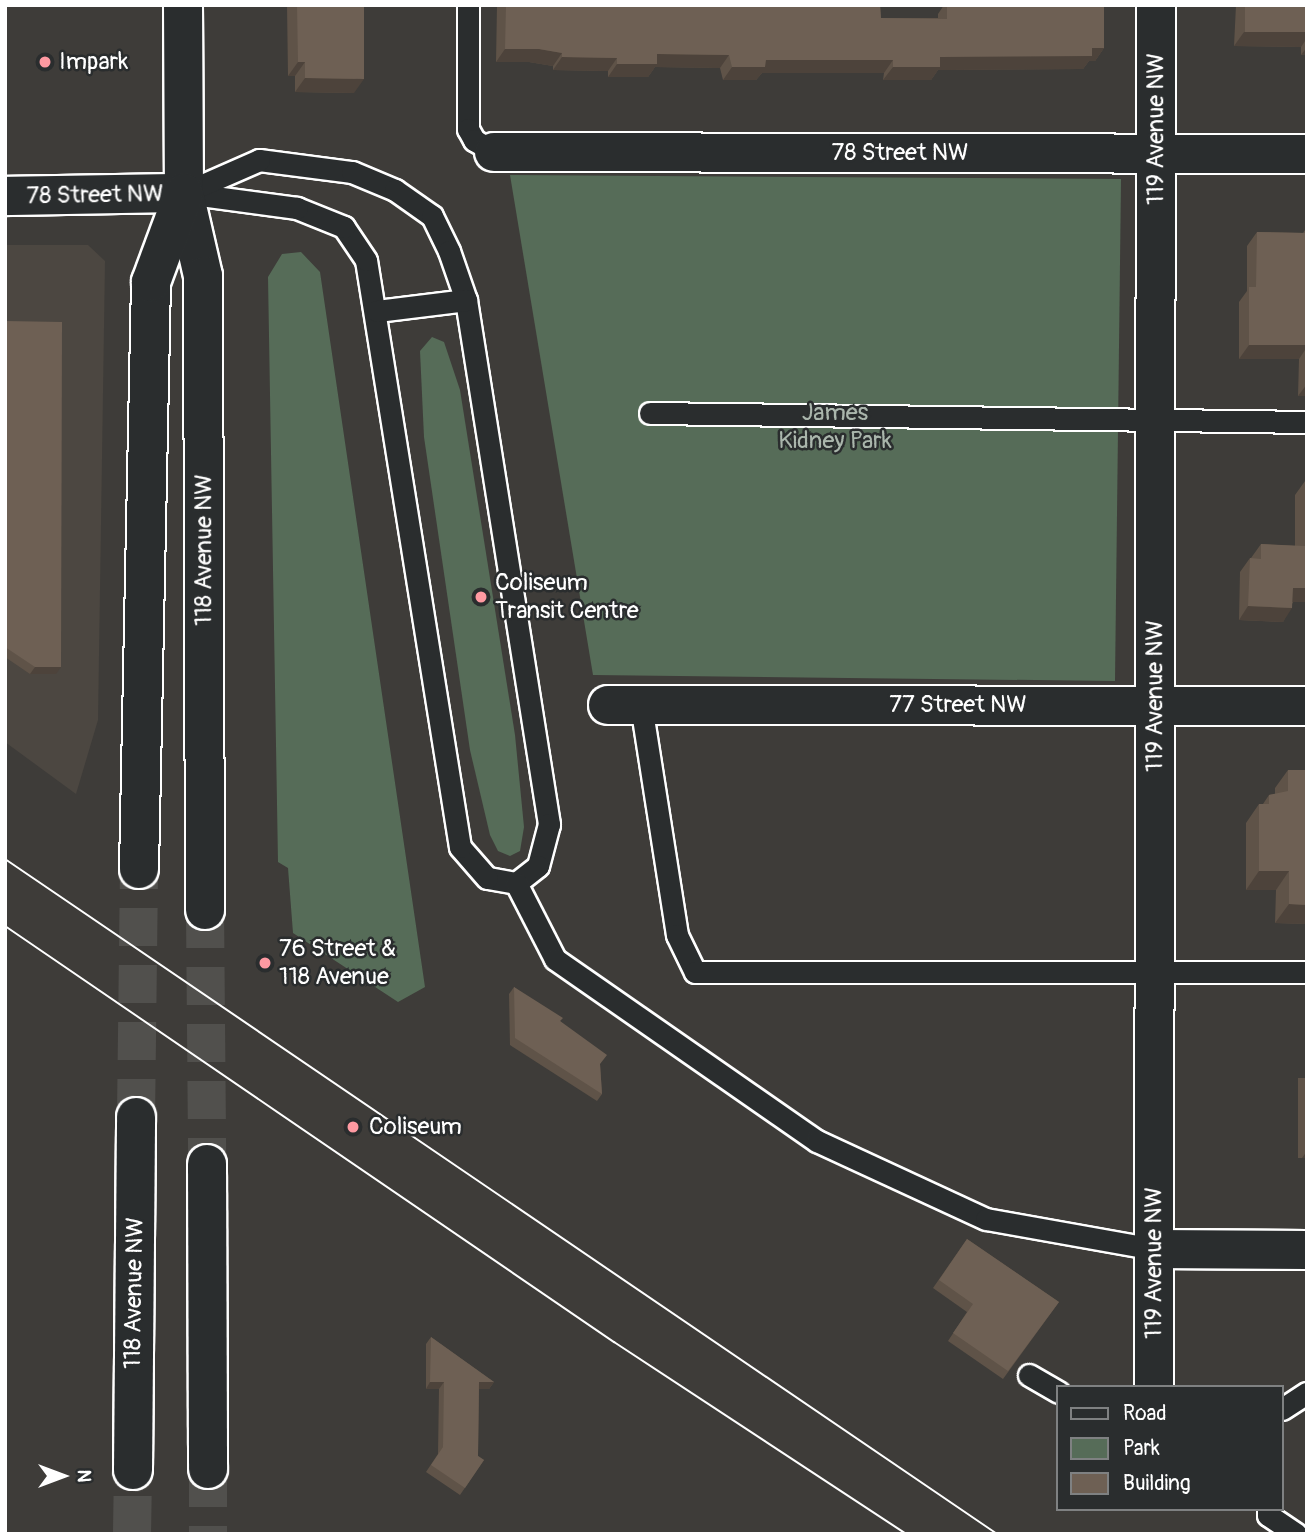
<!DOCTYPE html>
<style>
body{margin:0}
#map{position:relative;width:1312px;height:1539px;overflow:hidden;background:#3e3c39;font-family:Pangolin,sans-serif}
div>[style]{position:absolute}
.built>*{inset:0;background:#4c4741}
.green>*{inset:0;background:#566c58}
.secondary-tunnel>*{height:38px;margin-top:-19px;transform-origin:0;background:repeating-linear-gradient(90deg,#51504d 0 38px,transparent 0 57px)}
.roads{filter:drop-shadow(2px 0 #fff) drop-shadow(-2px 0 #fff) drop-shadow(0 2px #fff) drop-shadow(0 -2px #fff)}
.lane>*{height:21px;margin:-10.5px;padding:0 10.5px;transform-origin:10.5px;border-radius:10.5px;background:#2a2d2e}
.street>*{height:38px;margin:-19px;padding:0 19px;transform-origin:19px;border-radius:19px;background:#2a2d2e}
.secondary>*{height:38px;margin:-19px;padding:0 19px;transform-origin:19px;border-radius:19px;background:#2a2d2e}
.tram>*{height:2px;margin:-1px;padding:0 1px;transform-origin:1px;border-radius:1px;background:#fff}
.wall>*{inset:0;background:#5f5348;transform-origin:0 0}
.shaded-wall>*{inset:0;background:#4d433b}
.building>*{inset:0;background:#6e6054;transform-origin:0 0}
.dots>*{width:19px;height:19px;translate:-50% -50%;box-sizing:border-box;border:4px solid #2a2d2e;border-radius:50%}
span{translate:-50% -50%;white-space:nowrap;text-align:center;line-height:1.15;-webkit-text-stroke:5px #2a2d2e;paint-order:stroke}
.poi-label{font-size:24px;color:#fff}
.left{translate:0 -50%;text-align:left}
.street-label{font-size:24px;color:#fff}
.park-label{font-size:24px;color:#aab6ac}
.frame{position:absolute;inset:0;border:7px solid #fff;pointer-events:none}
.legend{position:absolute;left:1056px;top:1385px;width:228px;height:126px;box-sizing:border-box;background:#2a2d2e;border:2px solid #7f8182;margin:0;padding:9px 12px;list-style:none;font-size:21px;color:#fff}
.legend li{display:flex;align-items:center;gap:14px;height:35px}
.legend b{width:35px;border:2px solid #7f8182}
.north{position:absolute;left:28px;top:1441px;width:70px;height:70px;-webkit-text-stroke:5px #2a2d2e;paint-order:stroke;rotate:90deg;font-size:19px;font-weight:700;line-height:28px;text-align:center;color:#fff}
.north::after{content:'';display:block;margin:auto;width:24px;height:32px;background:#fff;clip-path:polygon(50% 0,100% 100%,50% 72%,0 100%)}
</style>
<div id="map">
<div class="built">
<div style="clip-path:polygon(5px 245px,88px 245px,105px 261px,98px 720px,76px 794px,5px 742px)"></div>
</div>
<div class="green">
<div style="clip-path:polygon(510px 175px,1121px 179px,1115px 681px,593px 675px)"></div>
<div style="clip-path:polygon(301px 252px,320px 272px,425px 987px,398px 1002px,293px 933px,288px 868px,278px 862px,268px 277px,282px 254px)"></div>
<div style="clip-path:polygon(432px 337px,444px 342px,460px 390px,515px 735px,524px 827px,520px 851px,510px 856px,498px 851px,490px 835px,470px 750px,424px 437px,420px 351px)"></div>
</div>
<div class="secondary-tunnel">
<div style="left:205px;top:910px;width:254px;rotate:89.5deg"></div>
<div style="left:136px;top:1117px;width:248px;rotate:-89.3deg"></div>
<div style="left:208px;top:1469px;width:65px;rotate:90deg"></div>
<div style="left:132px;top:1534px;width:64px;rotate:-89.1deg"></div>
</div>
<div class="roads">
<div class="lane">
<div style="left:468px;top:5px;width:124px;rotate:90deg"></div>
<div style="left:468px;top:129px;width:13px;rotate:61deg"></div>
<div style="left:474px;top:140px;width:23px;rotate:31deg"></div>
<div style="left:259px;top:160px;width:94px;rotate:7.4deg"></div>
<div style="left:352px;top:172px;width:47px;rotate:22.7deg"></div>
<div style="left:395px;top:190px;width:45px;rotate:35.1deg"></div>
<div style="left:432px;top:216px;width:39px;rotate:64deg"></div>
<div style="left:449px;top:251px;width:52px;rotate:70.9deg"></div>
<div style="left:466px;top:300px;width:531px;rotate:81deg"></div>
<div style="left:549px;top:824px;width:43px;rotate:104.7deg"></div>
<div style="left:538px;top:866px;width:28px;rotate:142deg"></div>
<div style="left:516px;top:883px;width:29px;rotate:-170deg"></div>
<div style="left:487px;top:878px;width:41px;rotate:-131.1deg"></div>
<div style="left:460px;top:847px;width:594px;rotate:-99.1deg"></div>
<div style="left:366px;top:260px;width:40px;rotate:-124deg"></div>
<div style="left:344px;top:227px;width:51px;rotate:-158deg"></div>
<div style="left:297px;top:208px;width:114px;rotate:-172.4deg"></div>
<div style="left:184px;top:193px;width:82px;rotate:-23.7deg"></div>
<div style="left:377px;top:311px;width:90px;rotate:-7deg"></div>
<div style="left:650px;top:413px;width:657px;rotate:0.78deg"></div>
<div style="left:641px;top:705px;width:233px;rotate:81.1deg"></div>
<div style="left:677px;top:935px;width:41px;rotate:64.1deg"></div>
<div style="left:695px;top:972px;width:612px"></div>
<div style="left:516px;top:883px;width:85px;rotate:62.8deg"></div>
<div style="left:555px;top:959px;width:319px;rotate:34.8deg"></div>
<div style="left:817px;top:1141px;width:186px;rotate:24.8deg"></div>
<div style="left:986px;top:1219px;width:171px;rotate:10.1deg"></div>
<div style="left:1029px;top:1375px;width:34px;rotate:30deg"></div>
<div style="left:1282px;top:1409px;width:30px;rotate:-33deg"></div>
<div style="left:1268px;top:1509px;width:6px;rotate:90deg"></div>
<div style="left:1268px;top:1515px;width:34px;rotate:34deg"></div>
</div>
<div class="street">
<div style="left:494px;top:152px;width:813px;rotate:0.14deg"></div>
<div style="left:5px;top:196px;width:179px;rotate:-1deg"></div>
<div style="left:608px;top:705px;width:699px;rotate:0.08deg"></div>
<div style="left:1154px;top:1249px;width:153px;rotate:0.4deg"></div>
<div style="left:1154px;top:1387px;width:1382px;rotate:-89.92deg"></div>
</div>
<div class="secondary">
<div style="left:183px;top:5px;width:188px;rotate:89.7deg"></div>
<div style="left:184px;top:193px;width:85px;rotate:77.1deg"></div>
<div style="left:203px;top:276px;width:634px;rotate:89.82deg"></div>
<div style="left:139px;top:869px;width:587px;rotate:-88.83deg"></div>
<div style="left:151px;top:282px;width:95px;rotate:-69.7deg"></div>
<div style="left:207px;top:1164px;width:305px;rotate:89.8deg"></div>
<div style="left:133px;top:1470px;width:353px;rotate:-89.5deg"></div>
</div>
</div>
<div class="tram">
<div style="left:5px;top:859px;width:1200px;rotate:34.23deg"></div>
<div style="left:5px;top:926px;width:738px;rotate:34.34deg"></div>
<div style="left:614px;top:1342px;width:349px;rotate:33.3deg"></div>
</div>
<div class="wall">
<div style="clip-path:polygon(287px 5px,364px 5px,354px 93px,295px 92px,295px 76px,288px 76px)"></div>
<div style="clip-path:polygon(497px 5px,880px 5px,881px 18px,938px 18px,938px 14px,944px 5px,1104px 5px,1104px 48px,1095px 61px,1089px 61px,1083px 69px,938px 70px,931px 80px,883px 80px,884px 73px,762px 73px,756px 80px,723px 80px,720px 68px,655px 67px,648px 77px,608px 77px,608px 71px,553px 70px,553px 66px,529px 62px,496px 62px)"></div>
<div style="clip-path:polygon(1236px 5px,1307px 5px,1307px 54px,1301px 55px,1301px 47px,1234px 46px)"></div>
<div style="clip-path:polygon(1307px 227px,1307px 396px,1298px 396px,1299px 359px,1239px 359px,1239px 302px,1247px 291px,1247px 246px,1257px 232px,1303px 233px)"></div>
<div style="clip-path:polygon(5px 321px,56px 674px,30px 674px,5px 657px)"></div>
<div style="clip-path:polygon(1305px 481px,1307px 602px,1293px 602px,1283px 622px,1239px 620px,1240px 572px,1250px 558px,1251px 558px,1261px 544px,1295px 546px,1295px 495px)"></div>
<div style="clip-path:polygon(1288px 770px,1307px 770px,1307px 924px,1275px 923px,1276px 890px,1246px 890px,1246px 823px,1259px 804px,1263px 804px,1269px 795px,1275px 794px,1275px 788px)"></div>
<div style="clip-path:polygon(514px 987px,560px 1021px,600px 1064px,602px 1094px,597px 1101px,510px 1045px,509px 994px)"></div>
<div style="left:1307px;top:1078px;width:80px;height:9px;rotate:90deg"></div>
<div style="clip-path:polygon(967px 1239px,1059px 1302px,1003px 1379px,948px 1341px,967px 1312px,933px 1288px)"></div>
<div style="clip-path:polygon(431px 1337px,494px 1382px,489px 1389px,479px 1389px,478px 1456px,484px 1460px,460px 1495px,426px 1472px,438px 1454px,439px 1389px,426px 1389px,426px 1344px)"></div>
</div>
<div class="shaded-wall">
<div style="clip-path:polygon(1244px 32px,1307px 32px,1307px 38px,1301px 47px,1234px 46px)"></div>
<div style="clip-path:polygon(1307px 47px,1307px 54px,1301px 55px)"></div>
<div style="clip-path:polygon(1092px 48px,1104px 48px,1095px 61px,1089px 61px,1083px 69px,938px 70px,931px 80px,883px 80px,893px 67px,940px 57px)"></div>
<div style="clip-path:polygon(505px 49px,539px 49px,562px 53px,553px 66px,529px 62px,496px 62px)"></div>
<div style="clip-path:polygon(657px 54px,729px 55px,720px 68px,655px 67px,648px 77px,608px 77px,617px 64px)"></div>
<div style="clip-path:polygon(562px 57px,617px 58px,608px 71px,553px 70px)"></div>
<div style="clip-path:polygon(766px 60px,893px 60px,884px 73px,762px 73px,756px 80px,723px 80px,732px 67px)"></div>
<div style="clip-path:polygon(298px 62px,305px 62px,295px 76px,288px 76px)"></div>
<div style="clip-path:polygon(305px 78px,364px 79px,354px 93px,295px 92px)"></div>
<div style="clip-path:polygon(1249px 345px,1307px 345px,1307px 347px,1299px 359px,1239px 359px)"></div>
<div style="clip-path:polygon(1307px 384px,1307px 396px,1298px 396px)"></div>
<div style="clip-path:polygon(1293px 588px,1307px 588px,1307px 602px,1283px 602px)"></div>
<div style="clip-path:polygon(1248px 606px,1292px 608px,1283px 622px,1239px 620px)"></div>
<div style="clip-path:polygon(35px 667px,61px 667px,56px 674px,30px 674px)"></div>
<div style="clip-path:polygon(1259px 871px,1289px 871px,1276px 890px,1246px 890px)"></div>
<div style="clip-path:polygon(1289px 904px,1307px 905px,1307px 924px,1275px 923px)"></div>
<div style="clip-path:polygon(1307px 1151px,1307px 1158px,1302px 1158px)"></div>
<div style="clip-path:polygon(430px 1382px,444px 1382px,439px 1389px,426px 1389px)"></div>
<div style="clip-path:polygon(479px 1382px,494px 1382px,489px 1389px,474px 1389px)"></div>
</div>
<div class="building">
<div style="clip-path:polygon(297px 5px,364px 5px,364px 79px,305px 78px,305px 62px,298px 62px)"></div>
<div style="clip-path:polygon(506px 5px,880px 5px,881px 18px,947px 19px,947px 5px,1104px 5px,1104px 48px,1092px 48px,1092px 56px,940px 57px,940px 67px,893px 67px,893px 60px,766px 60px,765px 67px,732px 67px,729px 55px,657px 54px,657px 64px,617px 64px,617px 58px,562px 57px,562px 53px,539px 49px,505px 49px)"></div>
<div style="left:1245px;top:5px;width:62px;height:27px"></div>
<div style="clip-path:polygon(1257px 232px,1307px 233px,1307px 345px,1249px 345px,1249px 287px,1256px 287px)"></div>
<div style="clip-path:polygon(5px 321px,62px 322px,61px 667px,35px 667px,5px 647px)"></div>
<div style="clip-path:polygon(1305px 481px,1307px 481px,1307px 588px,1293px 588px,1292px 608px,1248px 606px,1250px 558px,1261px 559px,1261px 544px,1305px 546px)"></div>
<div style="clip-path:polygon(1288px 770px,1307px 770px,1307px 905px,1289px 904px,1289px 871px,1259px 871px,1259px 804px,1269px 804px,1269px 795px,1288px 791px)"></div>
<div style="clip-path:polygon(514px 987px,563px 1018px,560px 1021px,607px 1055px,600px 1064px,602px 1094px,515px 1038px)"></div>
<div style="clip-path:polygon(967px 1239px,1059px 1302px,1008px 1371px,953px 1333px,973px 1304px,939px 1280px)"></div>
<div style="clip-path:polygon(431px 1337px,494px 1382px,479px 1382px,478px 1456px,484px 1460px,465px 1488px,431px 1465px,443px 1447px,444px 1382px,430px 1382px)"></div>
</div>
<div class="dots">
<div style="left:45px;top:62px;background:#ff9aa2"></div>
<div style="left:481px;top:597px;background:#ff9aa2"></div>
<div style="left:265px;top:963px;background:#ff9aa2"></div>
<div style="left:353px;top:1127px;background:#ff9aa2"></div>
</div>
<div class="poi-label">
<span class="left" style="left:59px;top:62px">Impark</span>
<span class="left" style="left:495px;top:597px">Coliseum<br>Transit Centre</span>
<span class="left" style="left:279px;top:963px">76 Street &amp;<br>118 Avenue</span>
<span class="left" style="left:369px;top:1127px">Coliseum</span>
</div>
<div class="street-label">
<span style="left:1156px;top:129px;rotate:-90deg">119 Avenue NW</span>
<span style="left:900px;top:153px">78 Street NW</span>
<span style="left:95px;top:195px;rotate:-1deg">78 Street NW</span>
<span style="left:204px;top:550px;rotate:-90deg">118 Avenue NW</span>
<span style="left:1155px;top:696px;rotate:-90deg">119 Avenue NW</span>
<span style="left:958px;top:705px">77 Street NW</span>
<span style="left:1154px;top:1263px;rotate:-90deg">119 Avenue NW</span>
<span style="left:134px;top:1293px;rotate:-89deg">118 Avenue NW</span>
</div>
<div class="park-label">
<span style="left:835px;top:427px">James<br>Kidney Park</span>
</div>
<div class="frame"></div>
<ul class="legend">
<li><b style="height:9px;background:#2a2d2e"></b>Road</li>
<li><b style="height:19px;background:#566c58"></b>Park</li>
<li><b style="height:19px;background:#6e6054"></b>Building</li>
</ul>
<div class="north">N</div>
</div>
